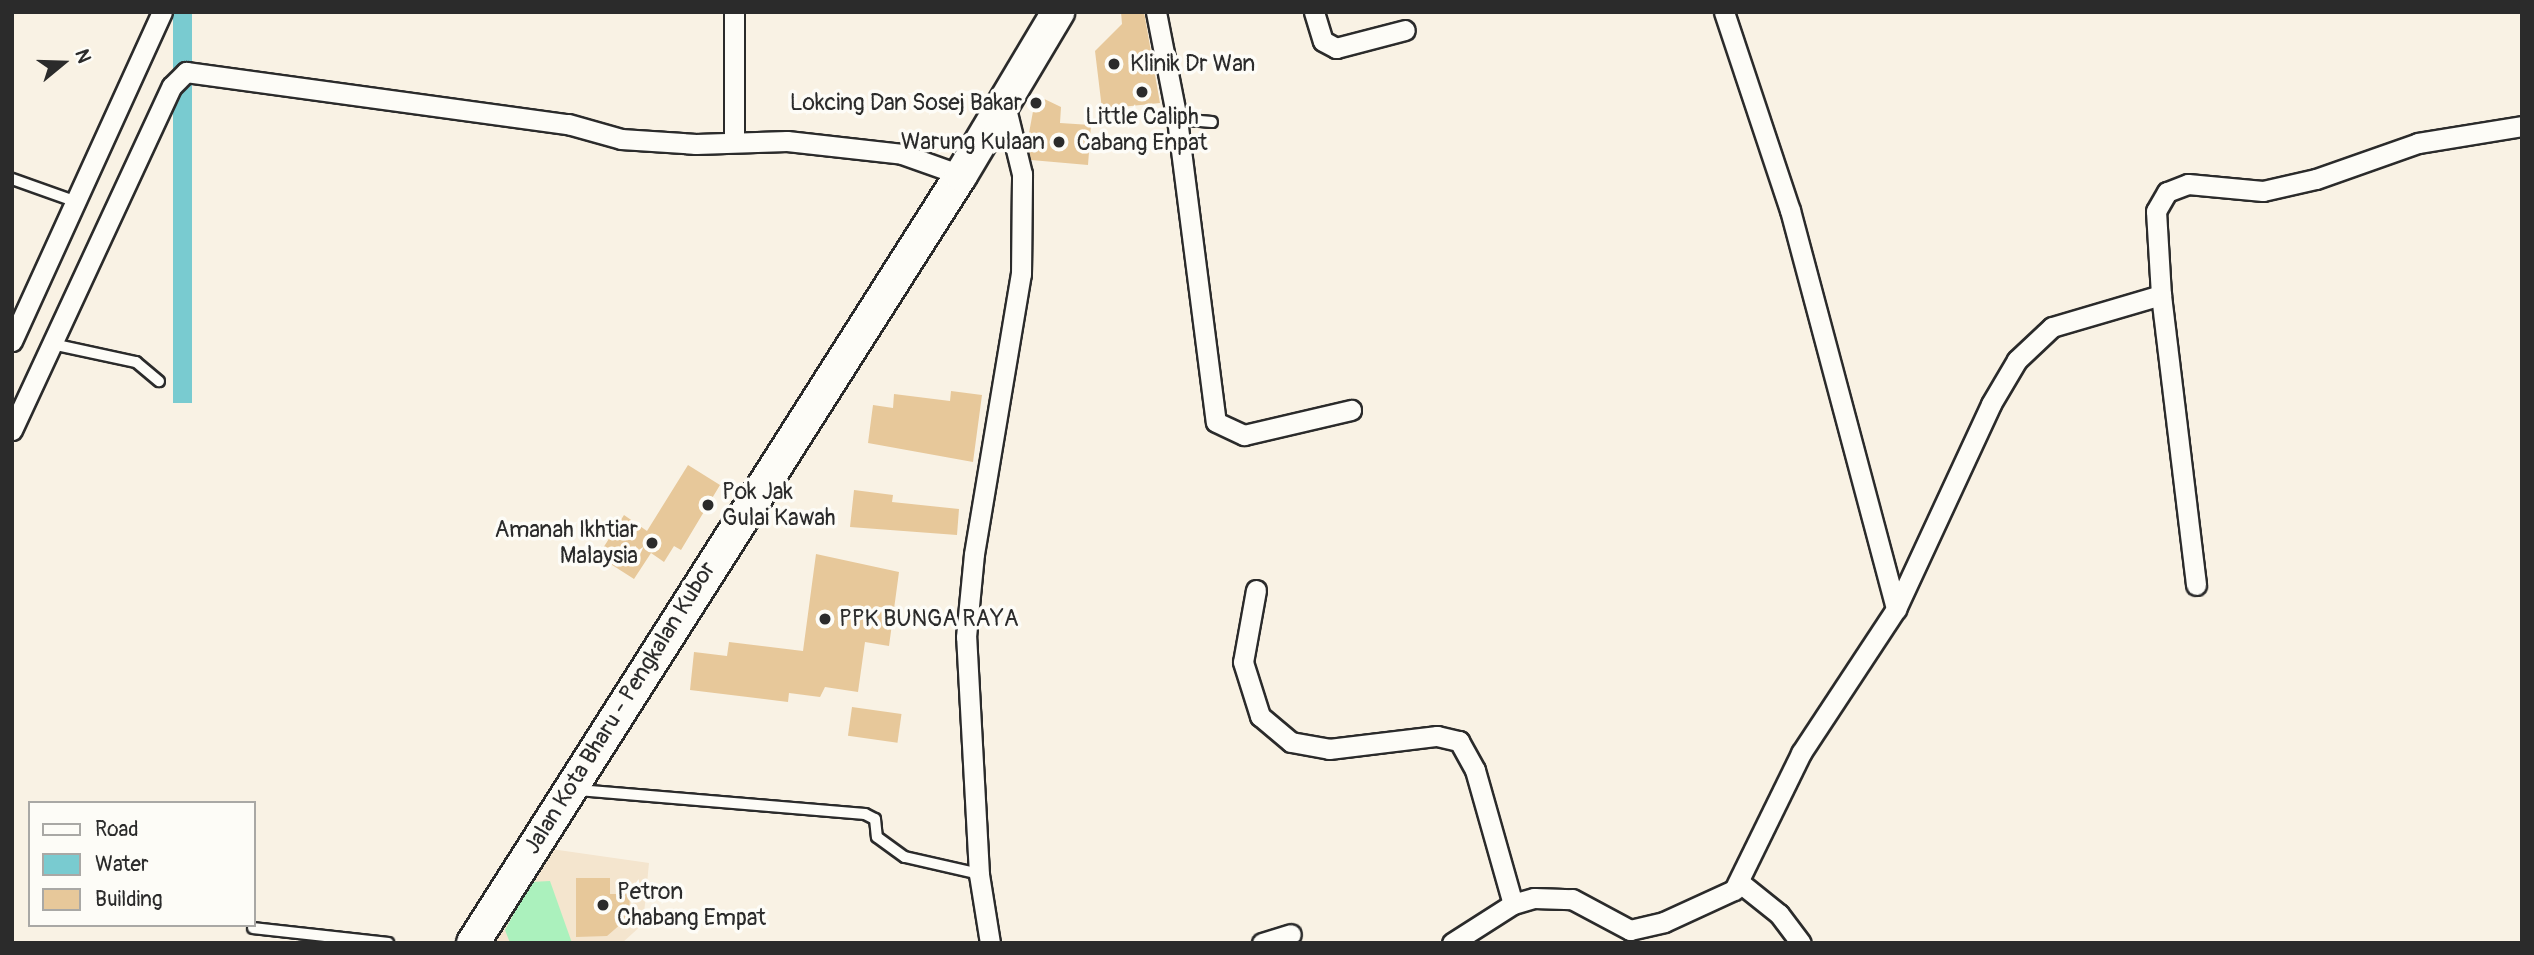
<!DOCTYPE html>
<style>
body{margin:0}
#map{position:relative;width:2534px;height:955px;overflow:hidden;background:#f9f2e4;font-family:Pangolin,sans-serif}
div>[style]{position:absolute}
.built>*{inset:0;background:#f4e5ce}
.green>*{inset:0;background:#abf1bd}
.water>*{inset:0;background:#79cbd0;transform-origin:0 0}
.building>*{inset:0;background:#e7c89a;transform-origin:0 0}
.roads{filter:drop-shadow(2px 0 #2b2b2b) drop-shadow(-2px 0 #2b2b2b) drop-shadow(0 2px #2b2b2b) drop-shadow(0 -2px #2b2b2b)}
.service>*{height:10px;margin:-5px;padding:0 5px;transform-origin:5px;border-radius:5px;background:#fdfcf7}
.minor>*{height:19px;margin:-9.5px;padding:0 9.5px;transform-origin:9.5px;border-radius:9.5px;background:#fdfcf7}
.primary>*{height:32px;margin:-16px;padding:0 16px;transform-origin:16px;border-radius:16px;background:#fdfcf7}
.dots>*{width:19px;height:19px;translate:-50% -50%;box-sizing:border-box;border:4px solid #fdfcf7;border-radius:50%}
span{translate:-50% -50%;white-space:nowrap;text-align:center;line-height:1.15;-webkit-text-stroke:7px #fdfcf7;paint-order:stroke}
.poi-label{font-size:23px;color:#2b2b2b}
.left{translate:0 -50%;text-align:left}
.right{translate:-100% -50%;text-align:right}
.street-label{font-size:23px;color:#2b2b2b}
.frame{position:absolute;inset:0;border:14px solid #2b2b2b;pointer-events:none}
.legend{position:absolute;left:28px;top:801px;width:228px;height:126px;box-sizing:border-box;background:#fdfcf7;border:2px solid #a9a8a5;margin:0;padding:9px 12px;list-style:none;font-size:21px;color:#2b2b2b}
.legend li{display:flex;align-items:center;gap:14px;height:35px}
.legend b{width:35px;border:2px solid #a9a8a5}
.north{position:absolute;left:28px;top:28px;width:70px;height:70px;-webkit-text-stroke:5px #fdfcf7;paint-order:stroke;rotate:71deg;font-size:19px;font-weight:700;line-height:28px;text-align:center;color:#2b2b2b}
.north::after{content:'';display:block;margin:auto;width:24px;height:32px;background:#2b2b2b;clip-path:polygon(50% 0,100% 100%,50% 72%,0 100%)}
</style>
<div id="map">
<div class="built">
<div style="clip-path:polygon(551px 849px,649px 863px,643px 924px,622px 943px,493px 943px)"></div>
</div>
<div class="green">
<div style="clip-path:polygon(550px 881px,572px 943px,510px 943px,505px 930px,531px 882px)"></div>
</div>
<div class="water">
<div style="left:173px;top:12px;width:19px;height:391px"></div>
</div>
<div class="building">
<div style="clip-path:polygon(1121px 12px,1144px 12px,1160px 103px,1102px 109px,1095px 51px,1122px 24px)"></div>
<div style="clip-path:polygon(1036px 95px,1061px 107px,1060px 123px,1091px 125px,1088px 165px,1031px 160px,1027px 144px)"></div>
<div style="clip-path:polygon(951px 391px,982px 395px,973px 462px,868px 443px,873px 405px,893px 408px,894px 394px,950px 401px)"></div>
<div style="clip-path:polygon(688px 465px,720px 485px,681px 550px,674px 546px,664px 562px,651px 553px,634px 579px,598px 556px,624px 515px,647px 531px)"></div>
<div style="clip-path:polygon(854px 490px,893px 495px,892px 502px,959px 509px,957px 535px,850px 527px)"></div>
<div style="clip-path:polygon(816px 554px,899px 572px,889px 646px,865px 642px,858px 692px,825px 687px,820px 697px,789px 693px,788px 702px,690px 690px,694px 652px,727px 656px,729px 642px,803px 651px)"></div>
<div style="left:852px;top:707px;width:50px;height:29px;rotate:8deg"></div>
<div style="clip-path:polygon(576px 878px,610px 878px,610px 894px,630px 894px,629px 917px,607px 936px,576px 937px)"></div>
</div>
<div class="roads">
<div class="service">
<div style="left:1177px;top:119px;width:35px;rotate:5deg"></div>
<div style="left:12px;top:179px;width:69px;rotate:19.5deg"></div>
<div style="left:52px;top:344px;width:86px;rotate:12.1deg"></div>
<div style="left:136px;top:362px;width:30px;rotate:40deg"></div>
<div style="left:578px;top:790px;width:288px;rotate:4.8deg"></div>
<div style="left:865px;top:814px;width:11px;rotate:27deg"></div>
<div style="left:875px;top:819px;width:18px;rotate:84deg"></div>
<div style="left:877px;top:837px;width:34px;rotate:36deg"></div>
<div style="left:905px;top:857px;width:76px;rotate:12.9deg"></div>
<div style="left:253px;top:928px;width:136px;rotate:6.3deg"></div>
</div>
<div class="minor">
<div style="left:734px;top:12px;width:129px;rotate:90deg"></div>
<div style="left:1156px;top:12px;width:109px;rotate:78.9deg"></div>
<div style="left:1177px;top:119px;width:305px;rotate:82.7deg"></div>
<div style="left:1216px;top:422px;width:31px;rotate:25deg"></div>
<div style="left:1244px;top:435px;width:110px;rotate:-13.2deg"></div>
<div style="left:1314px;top:12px;width:30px;rotate:73deg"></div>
<div style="left:1323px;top:41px;width:15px;rotate:28deg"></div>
<div style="left:1336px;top:48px;width:71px;rotate:-14.6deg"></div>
<div style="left:1724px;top:12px;width:209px;rotate:71.6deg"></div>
<div style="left:1790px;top:210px;width:413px;rotate:75.1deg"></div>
<div style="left:2161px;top:295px;width:292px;rotate:83.1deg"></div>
<div style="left:12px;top:341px;width:362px;rotate:-65.5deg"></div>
<div style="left:12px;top:430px;width:379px;rotate:-65.1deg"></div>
<div style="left:172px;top:86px;width:20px;rotate:-45deg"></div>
<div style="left:186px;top:72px;width:386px;rotate:7.8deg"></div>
<div style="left:568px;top:124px;width:55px;rotate:15.8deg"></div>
<div style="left:621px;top:139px;width:75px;rotate:3.8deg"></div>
<div style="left:696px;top:144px;width:91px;rotate:-1.9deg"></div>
<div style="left:787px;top:141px;width:116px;rotate:6.4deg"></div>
<div style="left:902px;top:154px;width:63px;rotate:19.6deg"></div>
<div style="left:1256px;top:590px;width:73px;rotate:100.2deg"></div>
<div style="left:1243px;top:662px;width:57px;rotate:72.5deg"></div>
<div style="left:1260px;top:716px;width:40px;rotate:40deg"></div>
<div style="left:1291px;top:742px;width:39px;rotate:10deg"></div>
<div style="left:1329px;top:749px;width:109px;rotate:-6.9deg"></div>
<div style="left:1437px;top:736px;width:23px;rotate:13deg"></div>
<div style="left:1459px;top:741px;width:33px;rotate:61deg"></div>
<div style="left:1475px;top:770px;width:139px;rotate:74.2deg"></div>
<div style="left:1739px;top:882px;width:51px;rotate:38.7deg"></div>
<div style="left:1779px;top:914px;width:36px;rotate:53deg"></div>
<div style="left:990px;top:943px;width:70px;rotate:-99.1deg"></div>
<div style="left:979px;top:874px;width:237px;rotate:-93.1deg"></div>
<div style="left:966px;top:637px;width:83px;rotate:-84.5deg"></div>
<div style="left:974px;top:554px;width:284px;rotate:-80.5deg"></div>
<div style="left:1021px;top:274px;width:100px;rotate:-89.4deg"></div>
<div style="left:1022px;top:174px;width:76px;rotate:-103.7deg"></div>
<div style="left:1262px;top:943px;width:30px;rotate:-17deg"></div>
<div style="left:1452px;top:943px;width:72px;rotate:-32.6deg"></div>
<div style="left:1513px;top:904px;width:22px;rotate:-16deg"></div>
<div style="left:1534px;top:898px;width:38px;rotate:2deg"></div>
<div style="left:1572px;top:899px;width:66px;rotate:28.1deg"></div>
<div style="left:1630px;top:930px;width:35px;rotate:-13deg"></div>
<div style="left:1664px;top:922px;width:77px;rotate:-24.6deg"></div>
<div style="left:1734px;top:890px;width:153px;rotate:-63.9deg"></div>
<div style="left:1801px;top:753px;width:173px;rotate:-56.6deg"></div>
<div style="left:1896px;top:609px;width:226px;rotate:-65.1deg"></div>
<div style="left:1991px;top:404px;width:51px;rotate:-59.4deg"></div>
<div style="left:2017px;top:360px;width:48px;rotate:-43.3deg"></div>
<div style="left:2052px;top:327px;width:114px;rotate:-16.4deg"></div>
<div style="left:2161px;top:295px;width:84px;rotate:-93.4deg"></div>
<div style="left:2156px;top:211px;width:22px;rotate:-60deg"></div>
<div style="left:2167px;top:192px;width:22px;rotate:-21deg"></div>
<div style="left:2188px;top:184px;width:75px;rotate:5.3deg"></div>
<div style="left:2263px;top:191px;width:54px;rotate:-12.8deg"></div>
<div style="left:2316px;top:179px;width:108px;rotate:-19.4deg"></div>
<div style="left:2418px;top:143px;width:105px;rotate:-9.3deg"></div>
</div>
<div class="primary">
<div style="left:473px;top:943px;width:910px;rotate:-57.57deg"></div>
<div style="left:961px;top:175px;width:190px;rotate:-59.2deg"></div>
</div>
</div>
<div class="dots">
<div style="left:1114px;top:64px;background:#2b2b2b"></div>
<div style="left:1142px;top:92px;background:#2b2b2b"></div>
<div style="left:1036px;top:103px;background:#2b2b2b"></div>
<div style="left:1059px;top:142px;background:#2b2b2b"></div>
<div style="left:708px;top:505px;background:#2b2b2b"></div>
<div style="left:652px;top:543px;background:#2b2b2b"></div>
<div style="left:825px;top:619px;background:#2b2b2b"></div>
<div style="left:603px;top:905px;background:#2b2b2b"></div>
</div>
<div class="poi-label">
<span class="left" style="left:1130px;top:64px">Klinik Dr Wan</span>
<span class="right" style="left:1022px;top:103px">Lokcing Dan Sosej Bakar</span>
<span style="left:1142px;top:130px">Little Caliph<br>Cabang Enpat</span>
<span class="right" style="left:1045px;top:142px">Warung Kulaan</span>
<span class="left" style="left:722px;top:505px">Pok Jak<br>Gulai Kawah</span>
<span class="right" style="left:638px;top:543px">Amanah Ikhtiar<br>Malaysia</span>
<span class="left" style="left:839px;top:619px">PPK BUNGA RAYA</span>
<span class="left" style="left:617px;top:905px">Petron<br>Chabang Empat</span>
</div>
<div class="street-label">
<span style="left:620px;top:708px;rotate:-58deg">Jalan Kota Bharu - Pengkalan Kubor</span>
</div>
<div class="frame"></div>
<ul class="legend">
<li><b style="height:9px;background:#fdfcf7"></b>Road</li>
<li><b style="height:19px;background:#79cbd0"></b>Water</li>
<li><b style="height:19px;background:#e7c89a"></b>Building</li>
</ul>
<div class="north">N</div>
</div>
